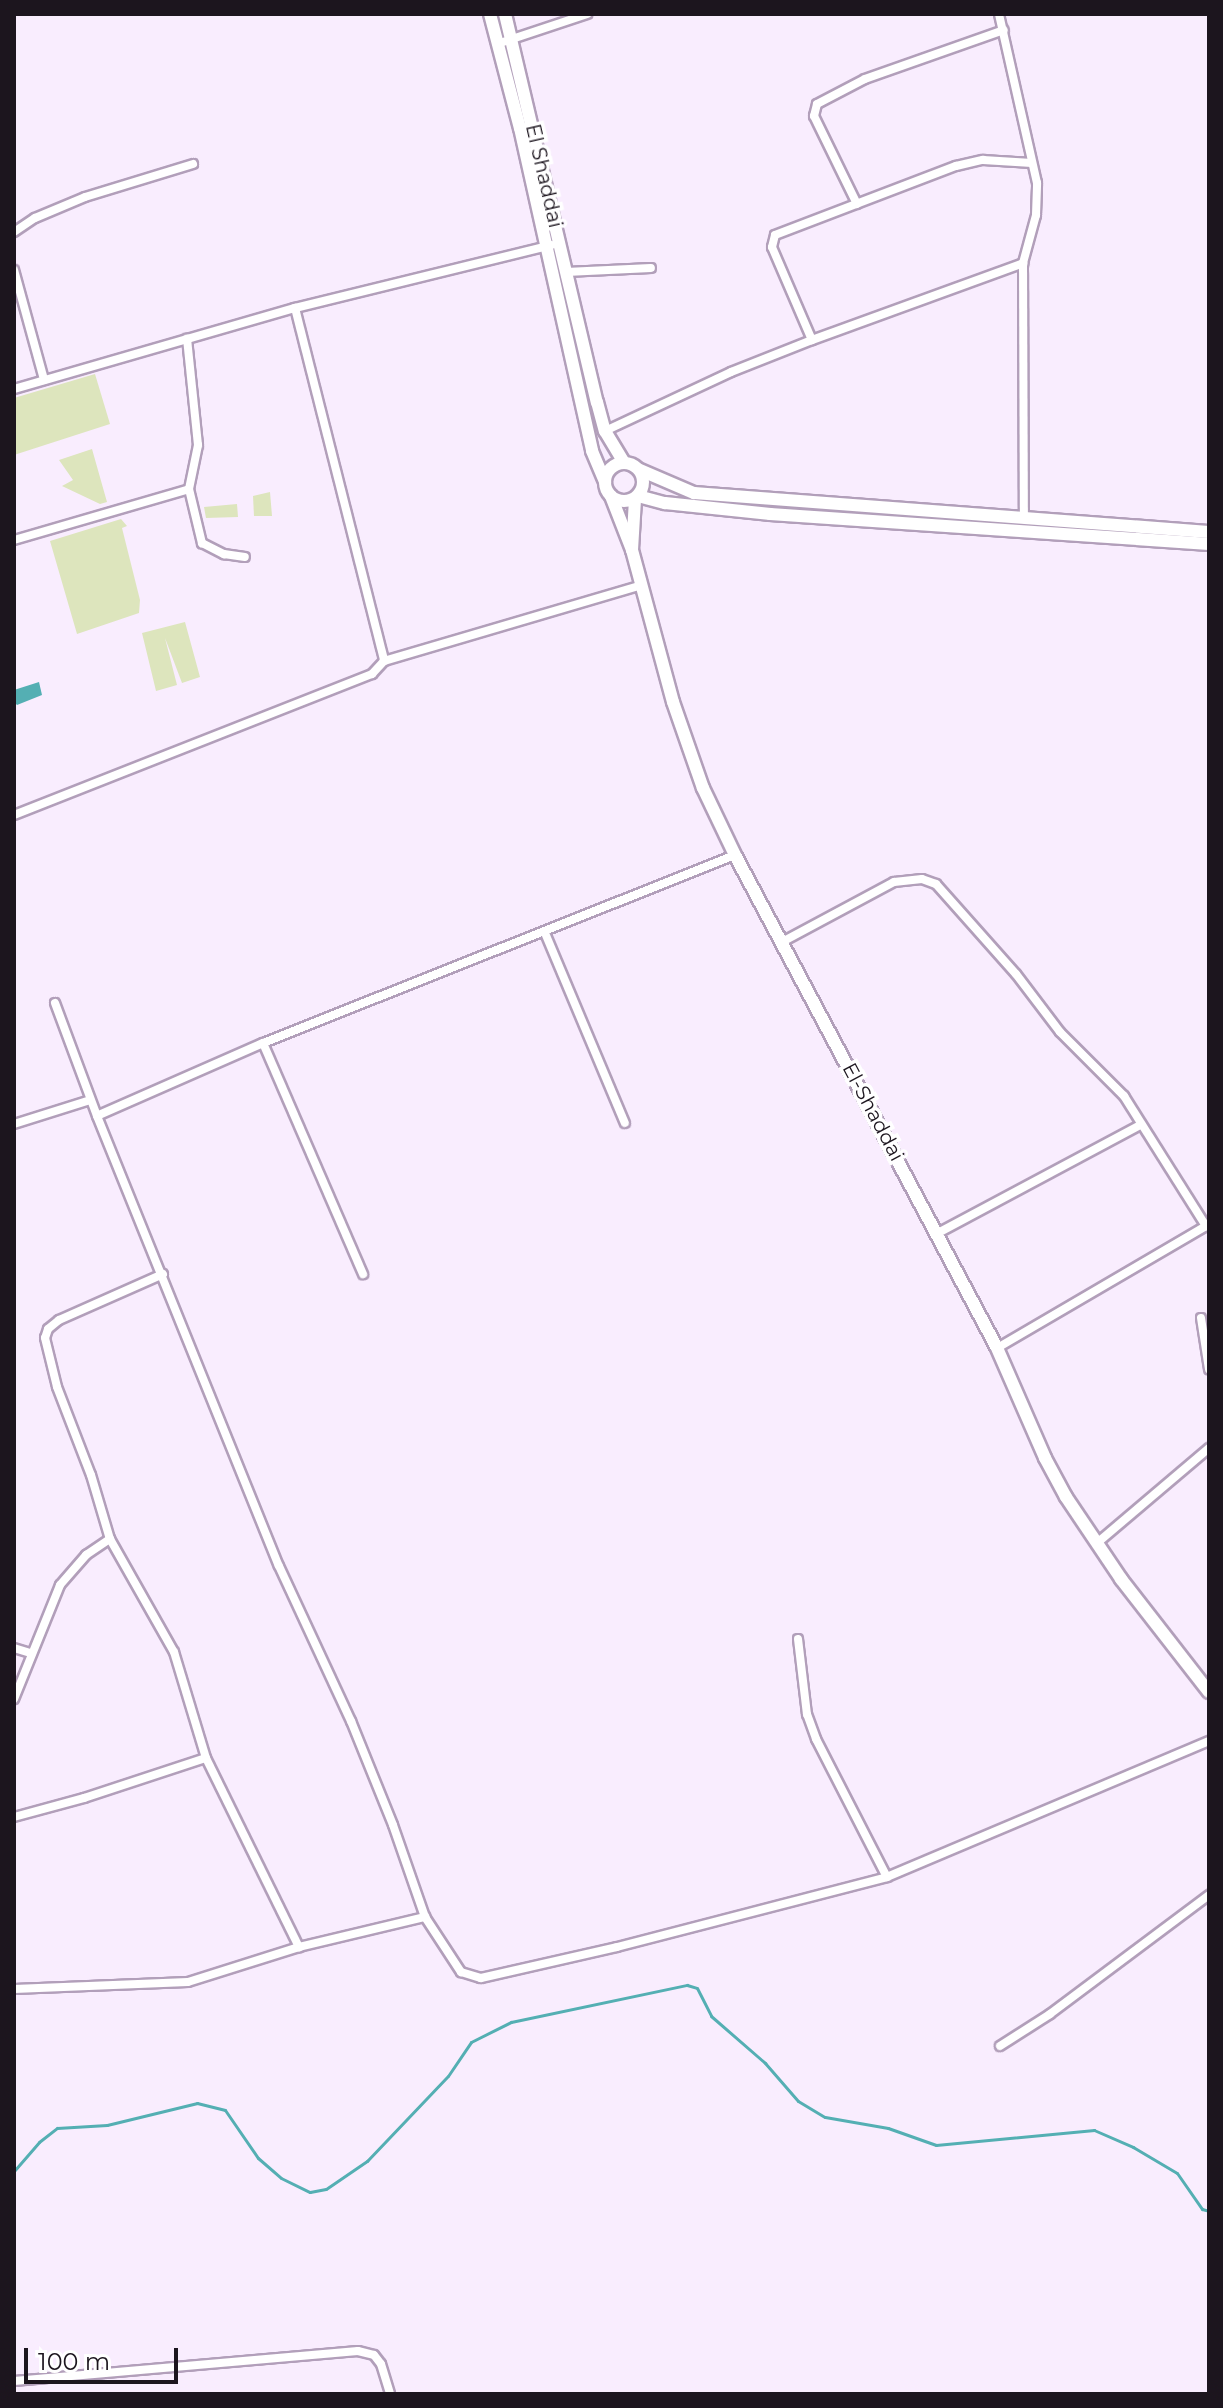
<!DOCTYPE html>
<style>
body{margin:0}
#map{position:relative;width:1223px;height:2408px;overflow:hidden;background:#f9edfe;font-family:Montserrat,sans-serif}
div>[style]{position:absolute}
.green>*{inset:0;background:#dde5bd}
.water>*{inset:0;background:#54afb3}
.stream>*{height:3px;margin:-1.5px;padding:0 1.5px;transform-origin:1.5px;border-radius:1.5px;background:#54afb3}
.roads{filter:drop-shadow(2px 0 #b29fba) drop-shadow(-2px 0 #b29fba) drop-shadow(0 2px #b29fba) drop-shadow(0 -2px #b29fba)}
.street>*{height:8px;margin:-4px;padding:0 4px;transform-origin:4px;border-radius:4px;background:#fff}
.secondary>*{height:12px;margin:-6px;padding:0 6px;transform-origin:6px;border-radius:6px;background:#fff}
.secondary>.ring{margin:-6px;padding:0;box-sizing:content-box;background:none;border:12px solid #fff;border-radius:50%}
span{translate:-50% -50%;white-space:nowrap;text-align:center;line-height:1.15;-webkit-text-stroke:7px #fff;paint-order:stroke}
.street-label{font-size:20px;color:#1c151e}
.frame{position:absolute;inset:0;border:16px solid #1c151e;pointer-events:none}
.scale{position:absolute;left:24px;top:2348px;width:154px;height:36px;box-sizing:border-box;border:4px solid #1c151e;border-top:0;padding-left:10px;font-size:24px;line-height:28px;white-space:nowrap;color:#1c151e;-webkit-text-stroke:6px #fff;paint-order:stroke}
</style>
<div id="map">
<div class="green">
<div style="clip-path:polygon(95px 374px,110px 424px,14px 455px,14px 398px)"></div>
<div style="clip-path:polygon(92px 449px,107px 502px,100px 504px,62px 486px,73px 480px,59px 460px)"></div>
<div style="clip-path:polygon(270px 492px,272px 516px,254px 516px,253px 496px)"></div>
<div style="clip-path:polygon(237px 504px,238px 517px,206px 518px,204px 507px)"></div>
<div style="clip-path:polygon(121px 519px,127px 526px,122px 528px,140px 600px,139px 613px,77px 634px,50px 541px)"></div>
<div style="clip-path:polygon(185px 622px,200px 677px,182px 683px,165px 638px,177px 685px,156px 691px,142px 633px)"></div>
</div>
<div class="water">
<div style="clip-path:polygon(39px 682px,42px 695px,17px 705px,14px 702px,14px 690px)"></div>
</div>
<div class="stream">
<div style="left:14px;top:2171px;width:38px;rotate:-49deg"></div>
<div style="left:39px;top:2142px;width:23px;rotate:-38deg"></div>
<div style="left:57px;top:2128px;width:50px;rotate:-3.4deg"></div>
<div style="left:107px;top:2125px;width:93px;rotate:-13.7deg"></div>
<div style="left:197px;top:2103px;width:29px;rotate:14deg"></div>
<div style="left:225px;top:2110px;width:58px;rotate:55.5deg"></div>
<div style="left:258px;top:2158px;width:30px;rotate:41deg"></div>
<div style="left:281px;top:2178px;width:32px;rotate:26deg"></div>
<div style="left:310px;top:2192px;width:16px;rotate:-11deg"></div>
<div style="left:326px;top:2189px;width:50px;rotate:-34.3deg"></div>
<div style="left:367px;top:2161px;width:117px;rotate:-46.4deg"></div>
<div style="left:448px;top:2076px;width:41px;rotate:-55.9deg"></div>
<div style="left:471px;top:2042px;width:45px;rotate:-26.6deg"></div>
<div style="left:511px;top:2022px;width:180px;rotate:-11.9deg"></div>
<div style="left:687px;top:1985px;width:10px;rotate:17deg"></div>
<div style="left:697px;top:1988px;width:31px;rotate:63deg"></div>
<div style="left:711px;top:2016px;width:72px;rotate:41deg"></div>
<div style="left:765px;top:2063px;width:50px;rotate:49deg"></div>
<div style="left:798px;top:2101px;width:31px;rotate:31deg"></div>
<div style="left:825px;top:2117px;width:64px;rotate:9.9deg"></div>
<div style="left:888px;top:2128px;width:51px;rotate:19.5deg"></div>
<div style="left:936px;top:2145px;width:159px;rotate:-5.4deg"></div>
<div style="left:1094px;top:2130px;width:43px;rotate:23.6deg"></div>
<div style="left:1133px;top:2147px;width:51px;rotate:30.6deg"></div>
<div style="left:1177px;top:2173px;width:44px;rotate:55.2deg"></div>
<div style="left:1202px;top:2209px;width:7px;rotate:16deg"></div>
</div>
<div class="roads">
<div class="street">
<div style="left:500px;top:43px;width:92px;rotate:-18.4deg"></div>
<div style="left:857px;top:204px;width:98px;rotate:-116deg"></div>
<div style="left:814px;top:116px;width:12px;rotate:-76deg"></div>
<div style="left:817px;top:104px;width:54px;rotate:-27.5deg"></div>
<div style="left:865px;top:79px;width:147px;rotate:-19.4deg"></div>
<div style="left:14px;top:232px;width:25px;rotate:-34deg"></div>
<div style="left:35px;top:218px;width:54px;rotate:-22.8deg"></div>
<div style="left:85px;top:197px;width:113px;rotate:-17deg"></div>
<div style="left:1023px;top:263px;width:253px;rotate:89.8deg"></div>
<div style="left:14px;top:270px;width:114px;rotate:74.7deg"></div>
<div style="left:566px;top:272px;width:85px;rotate:-2.7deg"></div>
<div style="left:295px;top:308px;width:264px;rotate:-13.8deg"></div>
<div style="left:812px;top:340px;width:101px;rotate:-113.3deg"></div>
<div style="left:772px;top:247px;width:12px;rotate:-76deg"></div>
<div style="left:775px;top:235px;width:194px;rotate:-20.9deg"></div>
<div style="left:956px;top:166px;width:28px;rotate:-13deg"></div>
<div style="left:983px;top:160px;width:49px;rotate:3.5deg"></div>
<div style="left:14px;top:389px;width:292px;rotate:-16.1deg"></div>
<div style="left:295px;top:308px;width:364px;rotate:75.8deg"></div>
<div style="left:605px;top:431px;width:139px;rotate:-25.1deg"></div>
<div style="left:731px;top:372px;width:87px;rotate:-21.6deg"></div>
<div style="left:812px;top:340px;width:225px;rotate:-20deg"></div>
<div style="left:1023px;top:263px;width:50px;rotate:-74.8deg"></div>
<div style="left:1036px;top:215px;width:32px;rotate:-88deg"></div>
<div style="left:1037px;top:183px;width:173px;rotate:-102.7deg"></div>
<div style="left:189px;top:489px;width:56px;rotate:76.5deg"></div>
<div style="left:202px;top:543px;width:25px;rotate:27deg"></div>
<div style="left:224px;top:554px;width:21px;rotate:8deg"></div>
<div style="left:14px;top:540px;width:182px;rotate:-16.2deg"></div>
<div style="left:189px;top:489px;width:45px;rotate:-78.4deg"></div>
<div style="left:198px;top:445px;width:107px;rotate:-95.9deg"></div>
<div style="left:14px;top:815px;width:385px;rotate:-21.5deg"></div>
<div style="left:372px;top:674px;width:18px;rotate:-47deg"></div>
<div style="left:384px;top:661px;width:266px;rotate:-16.4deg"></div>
<div style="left:735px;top:855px;width:508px;rotate:158.28deg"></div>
<div style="left:263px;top:1043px;width:181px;rotate:156.3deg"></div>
<div style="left:97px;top:1116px;width:485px;rotate:68deg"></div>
<div style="left:279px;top:1566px;width:171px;rotate:65.1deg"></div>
<div style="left:351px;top:1721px;width:112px;rotate:68deg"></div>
<div style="left:393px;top:1825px;width:97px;rotate:70.8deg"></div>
<div style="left:425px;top:1917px;width:66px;rotate:56.8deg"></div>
<div style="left:461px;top:1972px;width:21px;rotate:17deg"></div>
<div style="left:481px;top:1978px;width:139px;rotate:-12.8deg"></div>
<div style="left:617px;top:1947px;width:279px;rotate:-14.5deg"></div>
<div style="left:887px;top:1877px;width:350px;rotate:-22.9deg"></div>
<div style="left:545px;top:933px;width:206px;rotate:67.2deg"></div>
<div style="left:782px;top:942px;width:127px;rotate:-28.2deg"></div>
<div style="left:894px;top:882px;width:28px;rotate:-6deg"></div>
<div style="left:922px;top:879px;width:15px;rotate:20deg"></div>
<div style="left:936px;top:884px;width:120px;rotate:48.4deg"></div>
<div style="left:1016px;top:974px;width:73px;rotate:52.8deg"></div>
<div style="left:1060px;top:1032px;width:91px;rotate:45deg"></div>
<div style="left:1124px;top:1096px;width:154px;rotate:57.8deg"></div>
<div style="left:1206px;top:1226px;width:242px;rotate:149.7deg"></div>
<div style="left:55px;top:1003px;width:121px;rotate:69.6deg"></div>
<div style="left:263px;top:1043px;width:252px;rotate:66.6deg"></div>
<div style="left:14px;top:1124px;width:80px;rotate:-17.5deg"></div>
<div style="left:938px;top:1233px;width:229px;rotate:-28.1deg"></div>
<div style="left:163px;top:1274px;width:114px;rotate:156.1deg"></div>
<div style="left:59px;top:1320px;width:14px;rotate:141deg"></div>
<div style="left:48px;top:1329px;width:9px;rotate:108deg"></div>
<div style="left:45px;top:1338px;width:50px;rotate:76.2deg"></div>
<div style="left:57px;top:1387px;width:94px;rotate:68.9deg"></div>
<div style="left:91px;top:1475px;width:67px;rotate:73.5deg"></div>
<div style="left:110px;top:1539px;width:130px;rotate:60.5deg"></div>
<div style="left:174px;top:1652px;width:111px;rotate:73.2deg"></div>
<div style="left:206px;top:1758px;width:211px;rotate:63.8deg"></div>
<div style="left:299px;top:1947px;width:130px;rotate:-13.4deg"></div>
<div style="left:1201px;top:1318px;width:52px;rotate:81.1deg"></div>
<div style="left:1097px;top:1543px;width:147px;rotate:-40.3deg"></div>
<div style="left:798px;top:1639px;width:76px;rotate:83.2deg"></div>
<div style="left:807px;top:1714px;width:27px;rotate:70deg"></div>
<div style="left:816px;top:1739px;width:155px;rotate:62.8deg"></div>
<div style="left:14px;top:1648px;width:17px;rotate:17deg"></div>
<div style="left:14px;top:1699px;width:123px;rotate:-68deg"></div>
<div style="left:60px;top:1585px;width:40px;rotate:-49deg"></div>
<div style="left:86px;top:1555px;width:29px;rotate:-34deg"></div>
<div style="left:14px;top:1817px;width:73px;rotate:-15.2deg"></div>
<div style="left:84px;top:1798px;width:128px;rotate:-18.2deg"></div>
<div style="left:14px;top:1989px;width:174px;rotate:-2.3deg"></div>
<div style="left:188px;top:1982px;width:116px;rotate:-17.5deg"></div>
<div style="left:1000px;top:2046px;width:59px;rotate:-32.6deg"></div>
<div style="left:1050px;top:2014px;width:199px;rotate:-36.8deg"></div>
<div style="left:14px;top:2381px;width:345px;rotate:-5deg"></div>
<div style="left:358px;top:2351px;width:16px;rotate:14deg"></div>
<div style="left:374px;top:2355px;width:11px;rotate:52deg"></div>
<div style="left:381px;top:2364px;width:31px;rotate:73deg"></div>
</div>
<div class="secondary">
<div style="left:490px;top:14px;width:118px;rotate:75.3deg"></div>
<div style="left:520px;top:128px;width:331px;rotate:77.4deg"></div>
<div style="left:592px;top:451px;width:34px;rotate:67deg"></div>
<div style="left:505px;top:14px;width:399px;rotate:76.7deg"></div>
<div style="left:597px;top:402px;width:30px;rotate:75deg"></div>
<div style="left:605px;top:431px;width:37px;rotate:59deg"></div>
<div class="ring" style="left:605px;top:463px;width:26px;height:26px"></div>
<div style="left:640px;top:470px;width:59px;rotate:23.1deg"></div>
<div style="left:694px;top:493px;width:516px;rotate:4.33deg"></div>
<div style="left:611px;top:496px;width:58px;rotate:68.7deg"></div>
<div style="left:632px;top:550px;width:157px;rotate:74.9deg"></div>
<div style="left:673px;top:702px;width:91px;rotate:70.8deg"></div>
<div style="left:703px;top:788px;width:74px;rotate:64.5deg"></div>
<div style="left:735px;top:855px;width:558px;rotate:62.01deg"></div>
<div style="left:997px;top:1348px;width:120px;rotate:66.4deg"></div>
<div style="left:1045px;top:1458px;width:44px;rotate:61.7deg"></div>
<div style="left:1066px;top:1497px;width:99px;rotate:56.1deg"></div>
<div style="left:1121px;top:1579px;width:143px;rotate:52.1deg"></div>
<div style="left:638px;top:496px;width:28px;rotate:15deg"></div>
<div style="left:665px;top:503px;width:106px;rotate:6deg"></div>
<div style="left:770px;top:514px;width:440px;rotate:3.9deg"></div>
<div style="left:632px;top:550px;width:51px;rotate:-86.6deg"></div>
</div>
</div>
<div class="street-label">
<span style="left:544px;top:176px;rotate:77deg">El Shaddai</span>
<span style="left:873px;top:1112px;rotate:62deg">El-Shaddai</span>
</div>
<div class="frame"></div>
<div class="scale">100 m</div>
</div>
